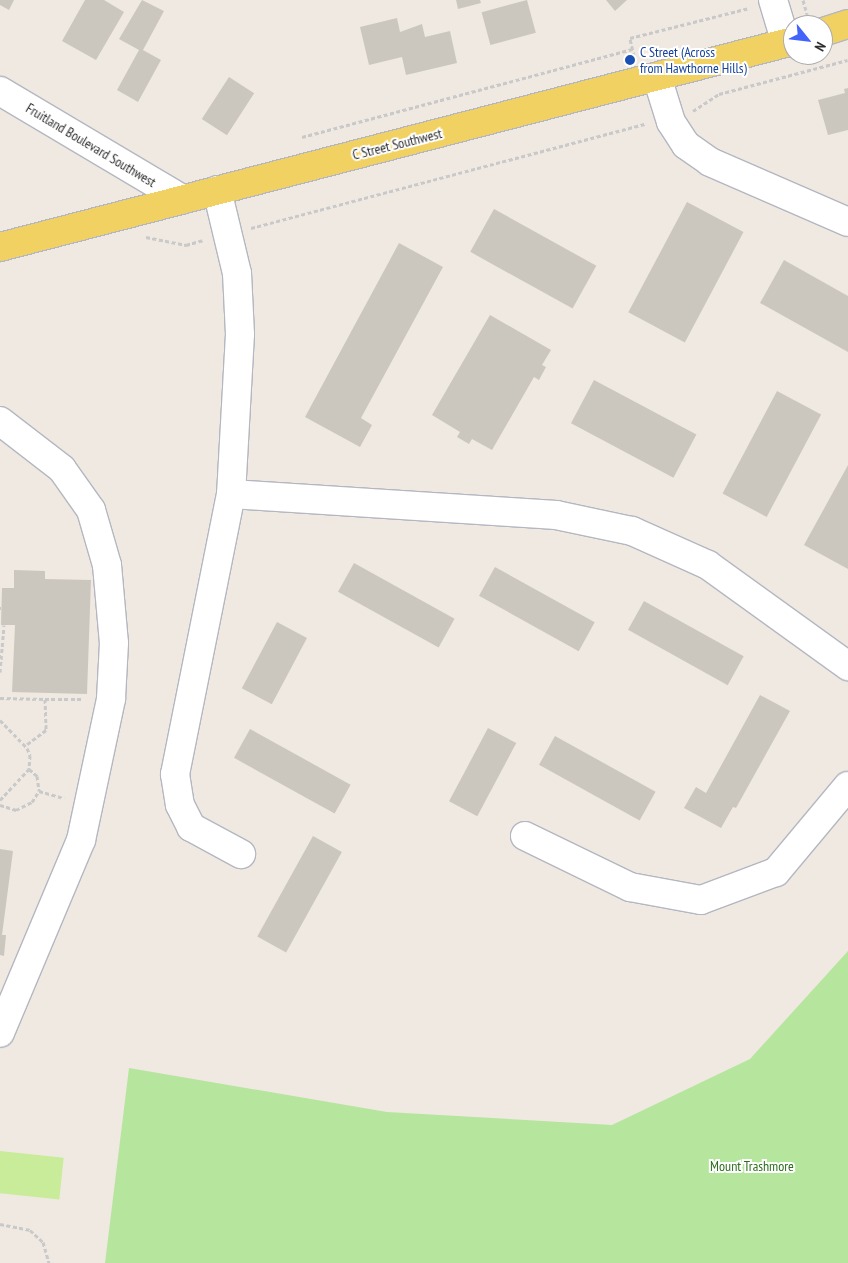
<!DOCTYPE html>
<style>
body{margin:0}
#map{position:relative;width:848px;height:1263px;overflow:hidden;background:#efe9e1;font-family:"PT Sans Narrow",sans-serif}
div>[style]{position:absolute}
.green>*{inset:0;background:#b6e59e}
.pitch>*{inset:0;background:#c9ec9a;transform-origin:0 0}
.building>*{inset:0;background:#cbc7bf;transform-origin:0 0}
.path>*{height:3px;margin-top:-1.5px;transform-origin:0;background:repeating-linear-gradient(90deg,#c9c9c9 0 4px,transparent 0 6.5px)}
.roads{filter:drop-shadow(1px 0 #b4b7c1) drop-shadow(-1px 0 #b4b7c1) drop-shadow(0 1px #b4b7c1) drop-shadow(0 -1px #b4b7c1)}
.minor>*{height:28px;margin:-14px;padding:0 14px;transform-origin:14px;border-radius:14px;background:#fff}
.major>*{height:28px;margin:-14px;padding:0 14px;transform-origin:14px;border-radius:14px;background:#f2d163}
.dots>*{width:14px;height:14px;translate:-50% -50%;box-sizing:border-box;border:2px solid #fff;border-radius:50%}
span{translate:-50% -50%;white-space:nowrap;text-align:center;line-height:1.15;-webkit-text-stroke:4px #fff;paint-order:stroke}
.transit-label{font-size:14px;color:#164399}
.left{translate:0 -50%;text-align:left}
.street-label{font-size:14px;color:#2e2e2e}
.park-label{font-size:14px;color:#2c6e1b}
.north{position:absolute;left:783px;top:15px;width:50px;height:50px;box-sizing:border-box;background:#fff;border:1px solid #ababab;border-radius:50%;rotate:119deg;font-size:14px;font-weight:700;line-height:20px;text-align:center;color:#2e2e2e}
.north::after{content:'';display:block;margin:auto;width:18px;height:22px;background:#4264fb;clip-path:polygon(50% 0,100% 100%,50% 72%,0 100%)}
</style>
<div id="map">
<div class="green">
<div style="clip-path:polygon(848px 951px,848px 1263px,105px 1263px,129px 1068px,387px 1112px,612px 1125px,750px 1059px)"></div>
</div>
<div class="pitch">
<div style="left:0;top:1151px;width:64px;height:42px;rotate:6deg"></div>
</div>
<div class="building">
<div style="clip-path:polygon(0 0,14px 0,9px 10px,0 5px)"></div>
<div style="clip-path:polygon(85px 0,104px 0,124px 12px,96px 60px,62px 41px)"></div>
<div style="clip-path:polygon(142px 0,164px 11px,143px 50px,161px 60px,138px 102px,117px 90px,139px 50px,119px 39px)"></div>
<div style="clip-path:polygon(456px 0,480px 0,481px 3px,458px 9px)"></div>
<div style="left:527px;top:0;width:34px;height:47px;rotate:75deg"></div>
<div style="clip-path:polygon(606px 0,627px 0,615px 11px)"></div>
<div style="clip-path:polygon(397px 18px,400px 32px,422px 24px,425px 37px,450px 31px,457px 63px,406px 75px,402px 57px,369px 65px,360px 27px)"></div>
<div style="left:229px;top:77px;width:30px;height:50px;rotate:33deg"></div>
<div style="clip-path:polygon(848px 88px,848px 130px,828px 135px,818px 100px,845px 93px,844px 89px)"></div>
<div style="left:687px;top:202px;width:64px;height:125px;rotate:28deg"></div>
<div style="left:494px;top:209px;width:117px;height:49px;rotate:29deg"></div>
<div style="clip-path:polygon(399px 243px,443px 267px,361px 418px,372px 425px,360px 447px,305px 417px)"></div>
<div style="clip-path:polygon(784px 260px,848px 296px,848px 352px,760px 303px)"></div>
<div style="clip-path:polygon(490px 315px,551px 350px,542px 365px,546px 367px,539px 380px,534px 377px,492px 450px,472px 439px,469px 444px,457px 437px,460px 432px,432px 415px)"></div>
<div style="left:594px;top:380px;width:116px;height:49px;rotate:28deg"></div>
<div style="left:777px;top:391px;width:50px;height:116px;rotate:28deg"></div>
<div style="clip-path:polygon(848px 465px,848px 569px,804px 545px)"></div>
<div style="left:354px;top:563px;width:115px;height:33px;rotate:29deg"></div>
<div style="left:495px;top:567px;width:114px;height:33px;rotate:29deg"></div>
<div style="clip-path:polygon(14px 570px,45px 571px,45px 579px,91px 580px,87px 694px,12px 692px,15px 625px,1px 625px,2px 588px,14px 588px)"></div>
<div style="left:644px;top:601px;width:114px;height:33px;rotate:29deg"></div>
<div style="left:277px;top:622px;width:34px;height:75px;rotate:28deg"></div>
<div style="clip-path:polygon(760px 695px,790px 711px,736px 808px,733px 807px,721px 828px,684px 808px,696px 787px,706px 793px)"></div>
<div style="left:488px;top:728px;width:32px;height:83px;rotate:28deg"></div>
<div style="left:250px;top:729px;width:115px;height:33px;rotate:29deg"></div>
<div style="left:555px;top:736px;width:115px;height:33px;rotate:29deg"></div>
<div style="left:313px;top:836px;width:33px;height:115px;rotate:29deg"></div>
<div style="clip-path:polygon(0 849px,13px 851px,2px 935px,6px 935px,4px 956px,0 955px)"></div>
</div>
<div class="path">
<div style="left:803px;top:0;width:15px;rotate:74deg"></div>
<div style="left:634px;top:56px;width:18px;rotate:-103deg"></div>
<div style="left:630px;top:38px;width:123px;rotate:-14.1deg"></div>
<div style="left:693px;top:111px;width:31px;rotate:-33deg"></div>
<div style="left:719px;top:94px;width:133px;rotate:-14.8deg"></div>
<div style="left:302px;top:137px;width:342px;rotate:-14.9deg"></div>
<div style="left:251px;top:228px;width:408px;rotate:-14.8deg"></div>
<div style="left:146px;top:237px;width:41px;rotate:11.3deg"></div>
<div style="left:186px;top:245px;width:19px;rotate:-16deg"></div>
<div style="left:0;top:608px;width:1px"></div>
<div style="left:0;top:672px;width:47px;rotate:-85.1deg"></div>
<div style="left:0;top:698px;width:45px;rotate:1.3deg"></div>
<div style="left:45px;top:699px;width:31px;rotate:88deg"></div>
<div style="left:46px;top:730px;width:26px;rotate:143deg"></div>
<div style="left:45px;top:699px;width:39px"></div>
<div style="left:0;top:720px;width:39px;rotate:46deg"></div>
<div style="left:27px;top:748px;width:8px;rotate:67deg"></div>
<div style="left:30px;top:755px;width:14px;rotate:94deg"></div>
<div style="left:0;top:800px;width:42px;rotate:-46.9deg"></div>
<div style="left:29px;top:769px;width:11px;rotate:41deg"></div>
<div style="left:37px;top:776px;width:15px;rotate:82deg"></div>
<div style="left:0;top:805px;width:17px;rotate:17deg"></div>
<div style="left:16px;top:810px;width:18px;rotate:-27deg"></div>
<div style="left:32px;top:802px;width:13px;rotate:-58deg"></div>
<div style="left:39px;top:791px;width:26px;rotate:16deg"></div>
<div style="left:0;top:1224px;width:31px;rotate:11deg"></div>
<div style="left:30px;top:1230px;width:18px;rotate:43deg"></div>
<div style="left:43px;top:1242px;width:22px;rotate:74deg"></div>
</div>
<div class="roads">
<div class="minor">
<div style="left:773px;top:0;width:45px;rotate:73.2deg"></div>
<div style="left:657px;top:77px;width:47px;rotate:72.7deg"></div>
<div style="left:671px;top:122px;width:27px;rotate:57deg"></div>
<div style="left:686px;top:145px;width:29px;rotate:35deg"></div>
<div style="left:710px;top:162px;width:150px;rotate:23.5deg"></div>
<div style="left:0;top:91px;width:212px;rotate:30.7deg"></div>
<div style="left:217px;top:190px;width:85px;rotate:76.5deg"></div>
<div style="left:237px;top:273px;width:61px;rotate:87.2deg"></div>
<div style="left:240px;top:334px;width:160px;rotate:93.2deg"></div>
<div style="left:231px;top:494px;width:286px;rotate:101.3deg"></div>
<div style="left:175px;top:774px;width:31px;rotate:81deg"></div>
<div style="left:180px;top:805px;width:25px;rotate:63deg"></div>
<div style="left:191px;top:827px;width:57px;rotate:28.4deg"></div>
<div style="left:0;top:421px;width:78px;rotate:37.7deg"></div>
<div style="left:62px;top:469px;width:50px;rotate:54.7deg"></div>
<div style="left:91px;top:510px;width:57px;rotate:73.8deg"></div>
<div style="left:107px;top:565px;width:78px;rotate:84.9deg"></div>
<div style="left:114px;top:643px;width:56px;rotate:93.1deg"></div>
<div style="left:111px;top:699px;width:144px;rotate:102deg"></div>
<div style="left:81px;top:840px;width:209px;rotate:112.8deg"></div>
<div style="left:231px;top:494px;width:326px;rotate:3.7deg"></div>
<div style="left:556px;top:515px;width:78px;rotate:11.9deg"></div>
<div style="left:632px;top:531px;width:83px;rotate:24.1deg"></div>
<div style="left:708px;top:565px;width:173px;rotate:35.8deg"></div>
<div style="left:525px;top:836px;width:117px;rotate:25.9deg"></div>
<div style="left:630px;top:887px;width:72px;rotate:10.4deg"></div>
<div style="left:701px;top:900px;width:80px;rotate:-20.5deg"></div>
<div style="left:776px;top:872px;width:112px;rotate:-50.1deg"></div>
</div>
<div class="major">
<div style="left:823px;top:32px;width:26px;rotate:-18deg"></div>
<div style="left:0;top:247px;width:819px;rotate:-14.56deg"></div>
</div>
</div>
<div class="dots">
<div style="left:630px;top:60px;background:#1a4fb4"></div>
</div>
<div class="transit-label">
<span class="left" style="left:640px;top:60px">C Street (Across<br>from Hawthorne Hills)</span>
</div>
<div class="street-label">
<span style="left:397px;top:144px;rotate:-14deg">C Street Southwest</span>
<span style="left:91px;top:145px;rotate:31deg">Fruitland Boulevard Southwest</span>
</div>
<div class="park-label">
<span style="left:752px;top:1166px">Mount Trashmore</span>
</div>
<div class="north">N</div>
</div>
